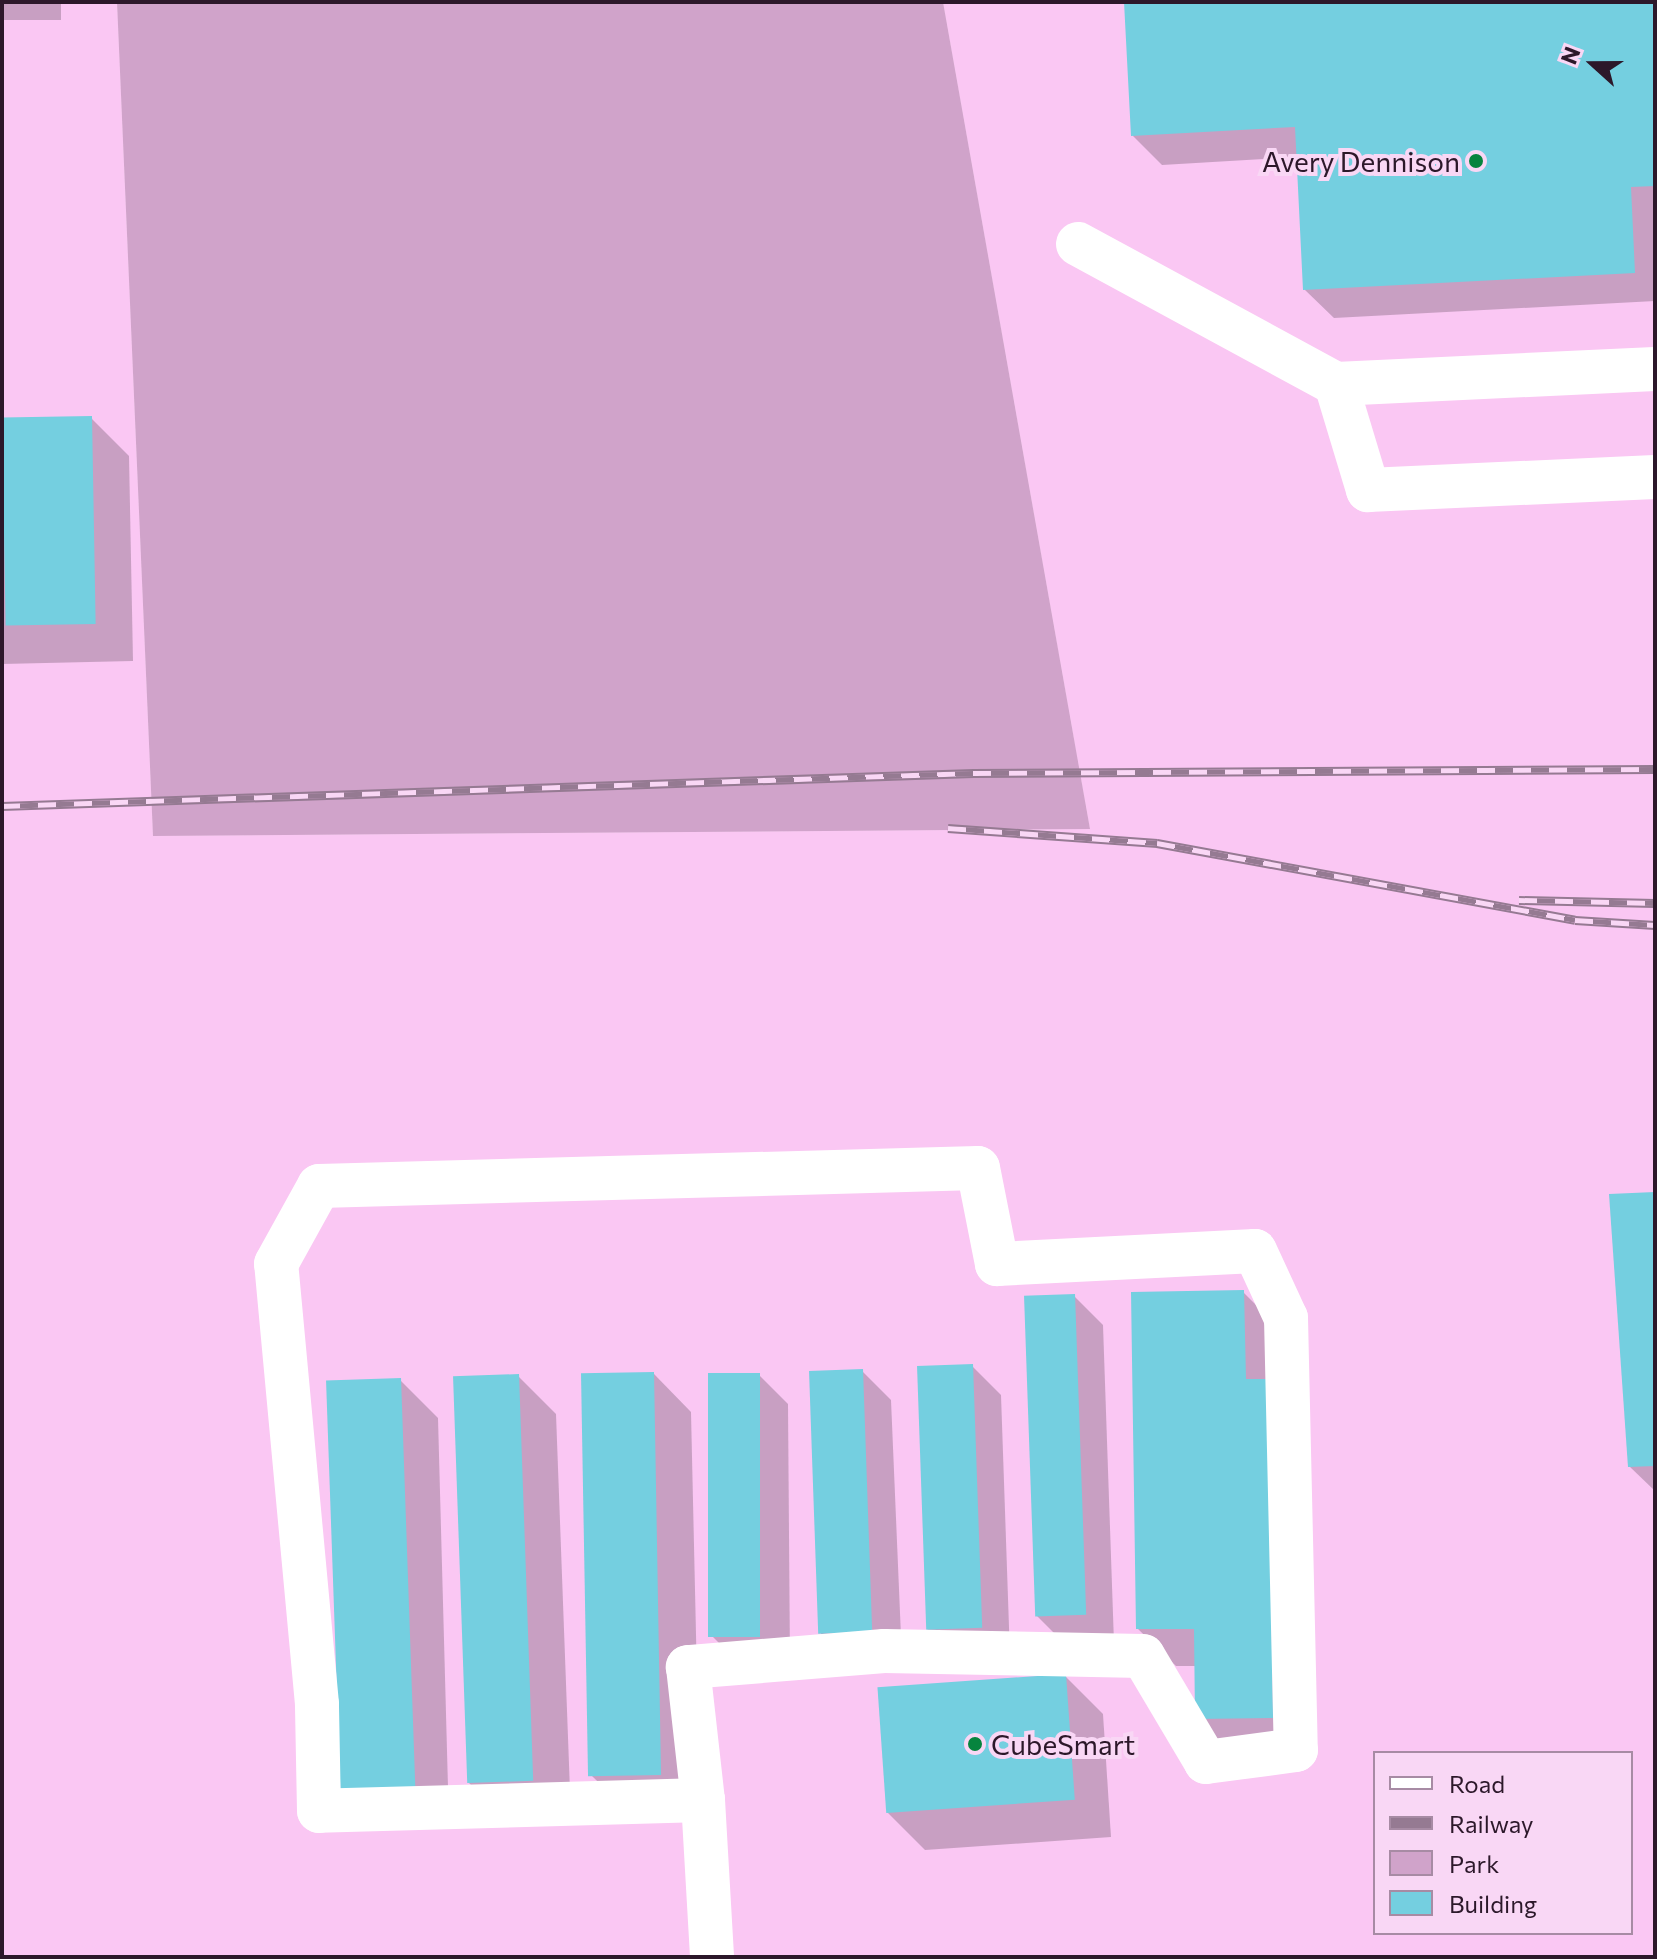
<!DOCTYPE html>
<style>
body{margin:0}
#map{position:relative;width:1657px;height:1959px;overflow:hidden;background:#f9d7f5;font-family:Commissioner,sans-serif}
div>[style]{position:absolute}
.built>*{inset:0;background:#fac7f3}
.green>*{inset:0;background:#d0a3ca}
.shadow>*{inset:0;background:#0003;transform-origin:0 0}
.building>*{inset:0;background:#74cfe0;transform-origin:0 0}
.minor>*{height:44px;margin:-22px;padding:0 22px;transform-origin:22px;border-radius:22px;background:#fff}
.rail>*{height:9px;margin-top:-4.5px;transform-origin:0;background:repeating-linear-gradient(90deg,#f9d7f5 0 18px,#957a92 0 36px);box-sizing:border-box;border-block:2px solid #957a92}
.dots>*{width:22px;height:22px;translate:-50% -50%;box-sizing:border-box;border:4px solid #f9d7f5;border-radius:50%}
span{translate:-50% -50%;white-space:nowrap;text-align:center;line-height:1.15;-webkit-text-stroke:8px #f9d7f5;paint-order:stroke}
.poi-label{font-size:28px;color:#2c182a}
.right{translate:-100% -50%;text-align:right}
.left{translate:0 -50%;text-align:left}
.frame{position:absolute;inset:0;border:4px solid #2c182a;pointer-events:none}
.legend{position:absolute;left:1373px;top:1751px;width:260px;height:184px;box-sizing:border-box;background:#f9d7f5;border:2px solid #a78ba4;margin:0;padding:10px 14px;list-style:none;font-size:24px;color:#2c182a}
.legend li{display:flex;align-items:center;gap:16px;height:40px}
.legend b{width:40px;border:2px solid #a78ba4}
.north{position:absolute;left:1553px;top:24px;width:80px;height:80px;-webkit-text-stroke:6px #f9d7f5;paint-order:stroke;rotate:291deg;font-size:22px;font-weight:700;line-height:32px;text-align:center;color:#2c182a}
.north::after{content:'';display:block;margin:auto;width:28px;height:36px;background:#2c182a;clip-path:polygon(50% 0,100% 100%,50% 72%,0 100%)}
</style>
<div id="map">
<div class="built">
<div style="clip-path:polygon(evenodd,2px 2px,117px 2px,153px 836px,1090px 829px,943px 2px,1655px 2px,1655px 1957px,2px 1957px,2px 2px,1375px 1753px,1631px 1753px,1631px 1933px,1375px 1933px,1375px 1753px)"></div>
</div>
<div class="green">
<div style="clip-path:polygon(117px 2px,943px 2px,1090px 829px,153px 836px)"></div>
</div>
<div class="shadow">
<div style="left:2px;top:2px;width:59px;height:18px"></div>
<div style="clip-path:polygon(1126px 2px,1655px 2px,1655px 301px,1334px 318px,1305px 290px,1298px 157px,1162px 165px,1133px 136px)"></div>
<div style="clip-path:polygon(91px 418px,129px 456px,133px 661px,2px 664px,2px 420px)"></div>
<div style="clip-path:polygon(1655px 1194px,1655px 1491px,1629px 1466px)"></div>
<div style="clip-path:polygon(1243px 1292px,1281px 1330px,1310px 1755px,1235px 1757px,1197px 1719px,1196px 1666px,1176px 1666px,1138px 1629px)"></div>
<div style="clip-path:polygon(1074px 1296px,1103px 1325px,1114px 1643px,1066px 1645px,1037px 1616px)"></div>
<div style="clip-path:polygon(972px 1366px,1001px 1395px,1010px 1656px,956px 1658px,927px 1629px)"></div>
<div style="clip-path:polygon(862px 1371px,891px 1400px,902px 1660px,821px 1634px)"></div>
<div style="clip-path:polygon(654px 1374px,691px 1412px,700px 1812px,630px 1813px,592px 1776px)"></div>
<div style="clip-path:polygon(759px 1375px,788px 1404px,790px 1664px,741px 1665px,712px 1636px)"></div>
<div style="clip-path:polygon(518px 1376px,556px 1414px,571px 1818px,507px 1821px,469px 1783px)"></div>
<div style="clip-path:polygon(400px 1380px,438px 1418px,449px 1824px,378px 1826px)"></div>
<div style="clip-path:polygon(1065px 1676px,1103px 1714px,1111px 1837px,925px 1850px,887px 1812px)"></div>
</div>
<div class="building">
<div style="clip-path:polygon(1124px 2px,1655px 2px,1655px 186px,1631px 187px,1635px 273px,1303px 290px,1295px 127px,1131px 136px)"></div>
<div style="left:92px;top:416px;width:208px;height:90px;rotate:89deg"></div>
<div style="clip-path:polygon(1655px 1192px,1655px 1466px,1628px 1467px,1609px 1194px)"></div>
<div style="clip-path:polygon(1244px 1290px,1246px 1379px,1268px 1379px,1273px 1718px,1195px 1719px,1194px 1629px,1136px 1629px,1131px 1292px)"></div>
<div style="left:1075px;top:1294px;width:321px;height:51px;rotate:88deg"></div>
<div style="left:973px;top:1364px;width:264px;height:56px;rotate:88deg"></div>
<div style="left:863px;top:1369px;width:263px;height:54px;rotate:88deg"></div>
<div style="left:654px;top:1372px;width:403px;height:73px;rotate:89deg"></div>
<div style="left:708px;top:1373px;width:52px;height:264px"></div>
<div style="left:519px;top:1374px;width:407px;height:66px;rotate:88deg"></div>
<div style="left:401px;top:1378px;width:409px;height:75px;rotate:88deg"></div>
<div style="left:1066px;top:1674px;width:126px;height:189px;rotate:86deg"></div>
</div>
<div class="minor">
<div style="left:1078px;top:244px;width:294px;rotate:28.5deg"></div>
<div style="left:1336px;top:384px;width:319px;rotate:-2.7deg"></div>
<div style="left:1336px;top:384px;width:111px;rotate:73.2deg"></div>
<div style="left:1368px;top:490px;width:287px;rotate:-2.6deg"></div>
<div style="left:703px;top:1800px;width:384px;rotate:178.4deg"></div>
<div style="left:319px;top:1811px;width:107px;rotate:-91.1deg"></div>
<div style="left:317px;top:1704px;width:442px;rotate:-95.3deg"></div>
<div style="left:276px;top:1264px;width:89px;rotate:-61.1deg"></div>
<div style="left:319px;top:1186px;width:659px;rotate:-1.56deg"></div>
<div style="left:978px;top:1168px;width:98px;rotate:78.8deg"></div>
<div style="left:997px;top:1264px;width:258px;rotate:-2.9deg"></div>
<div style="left:1255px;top:1251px;width:74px;rotate:65.2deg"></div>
<div style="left:1286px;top:1318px;width:432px;rotate:88.7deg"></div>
<div style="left:1296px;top:1750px;width:91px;rotate:172.4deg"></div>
<div style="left:1206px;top:1762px;width:123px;rotate:-120.7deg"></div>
<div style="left:1143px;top:1656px;width:259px;rotate:-178.9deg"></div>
<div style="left:884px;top:1651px;width:197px;rotate:175.3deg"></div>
<div style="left:688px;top:1667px;width:134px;rotate:83.6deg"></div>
<div style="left:703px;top:1800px;width:157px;rotate:86.7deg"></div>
</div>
<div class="rail">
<div style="left:2px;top:806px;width:972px;rotate:-1.95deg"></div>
<div style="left:973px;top:773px;width:682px;rotate:-0.34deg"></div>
<div style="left:948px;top:828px;width:210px;rotate:4.1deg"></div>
<div style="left:1157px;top:843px;width:425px;rotate:10.4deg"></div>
<div style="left:1575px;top:920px;width:80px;rotate:3.6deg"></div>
<div style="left:1519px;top:900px;width:136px;rotate:1.3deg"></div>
</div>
<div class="dots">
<div style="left:1476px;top:161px;background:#06843e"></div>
<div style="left:975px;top:1744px;background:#06843e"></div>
</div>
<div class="poi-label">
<span class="right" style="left:1460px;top:161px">Avery Dennison</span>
<span class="left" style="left:991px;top:1744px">CubeSmart</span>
</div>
<div class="frame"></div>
<ul class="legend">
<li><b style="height:10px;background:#fff"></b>Road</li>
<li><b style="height:10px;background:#957a92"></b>Railway</li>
<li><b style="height:22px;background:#d0a3ca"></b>Park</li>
<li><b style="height:22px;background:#74cfe0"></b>Building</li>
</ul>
<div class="north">N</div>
</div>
